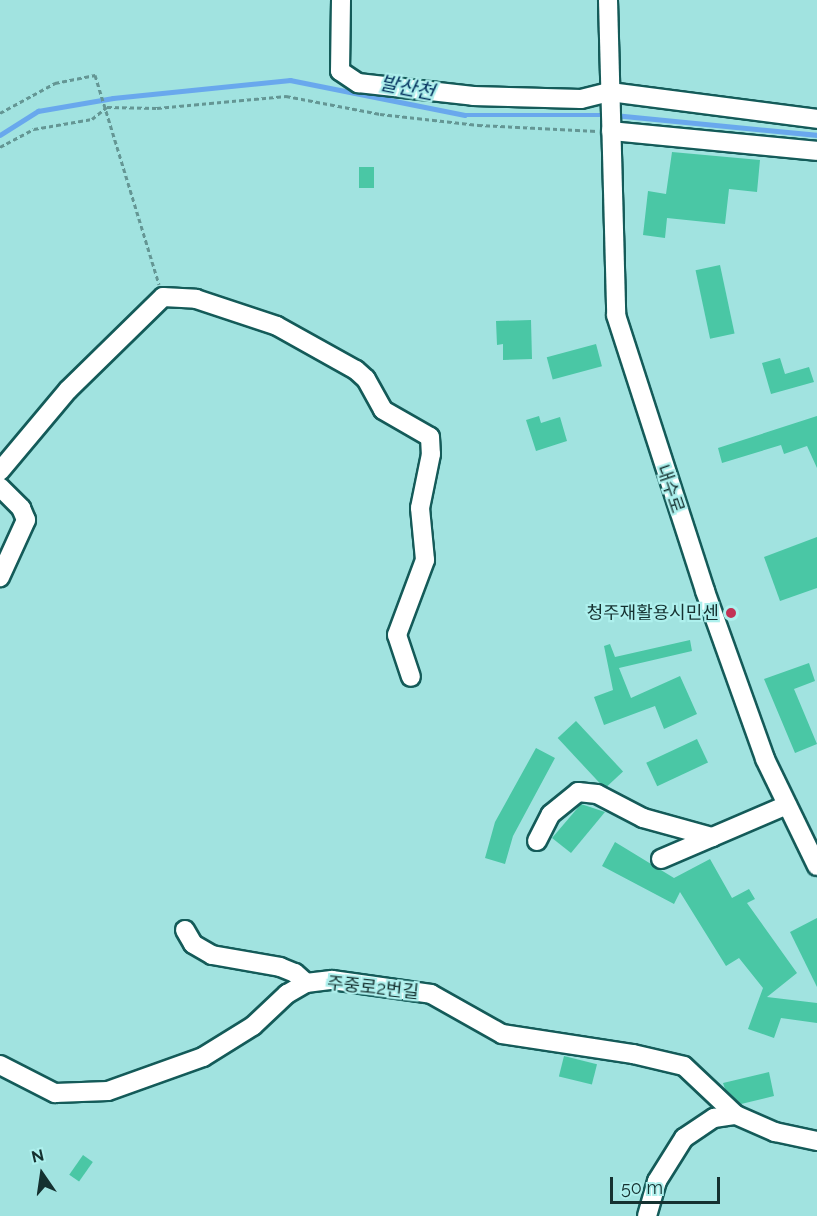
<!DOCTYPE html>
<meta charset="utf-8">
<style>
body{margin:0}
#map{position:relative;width:817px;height:1216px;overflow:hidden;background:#a1e3e0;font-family:Raleway,"Noto Sans KR",sans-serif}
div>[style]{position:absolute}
.stream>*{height:4.5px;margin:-2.25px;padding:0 2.25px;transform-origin:2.25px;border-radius:2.25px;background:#69a8ed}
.building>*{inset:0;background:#4ac7a5;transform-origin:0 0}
.path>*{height:3px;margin-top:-1.5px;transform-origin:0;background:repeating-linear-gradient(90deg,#649694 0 4.5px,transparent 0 7.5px)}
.roads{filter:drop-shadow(2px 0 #145b59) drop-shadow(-2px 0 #145b59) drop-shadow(0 2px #145b59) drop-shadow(0 -2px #145b59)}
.minor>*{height:18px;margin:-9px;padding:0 9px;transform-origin:9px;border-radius:9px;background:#fff}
.dots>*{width:16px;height:16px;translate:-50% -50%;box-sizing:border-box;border:3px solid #aef0ed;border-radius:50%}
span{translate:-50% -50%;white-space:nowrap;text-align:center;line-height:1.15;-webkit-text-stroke:4.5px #aef0ed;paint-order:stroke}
.street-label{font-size:18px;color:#153130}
.poi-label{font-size:18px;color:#153130}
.right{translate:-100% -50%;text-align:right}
.water-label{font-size:20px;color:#063560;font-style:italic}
.north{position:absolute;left:12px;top:1144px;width:60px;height:60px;-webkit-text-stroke:4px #aef0ed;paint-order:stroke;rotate:347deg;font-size:16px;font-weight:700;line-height:24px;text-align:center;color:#153130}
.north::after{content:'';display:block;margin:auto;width:21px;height:27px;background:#153130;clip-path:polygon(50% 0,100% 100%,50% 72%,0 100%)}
.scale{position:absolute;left:610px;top:1177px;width:110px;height:27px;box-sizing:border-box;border:3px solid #153130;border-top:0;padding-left:8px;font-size:18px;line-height:21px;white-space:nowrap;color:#153130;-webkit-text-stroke:4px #aef0ed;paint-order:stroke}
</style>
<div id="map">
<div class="stream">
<div style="left:614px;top:115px;width:204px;rotate:5.6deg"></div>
<div style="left:0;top:135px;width:45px;rotate:-32.3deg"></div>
<div style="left:38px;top:111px;width:76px;rotate:-9.8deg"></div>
<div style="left:113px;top:98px;width:178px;rotate:-5.8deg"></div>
<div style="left:290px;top:80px;width:178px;rotate:11.3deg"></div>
<div style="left:465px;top:115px;width:140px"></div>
</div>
<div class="building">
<div style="clip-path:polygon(672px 152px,760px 160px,757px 192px,729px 189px,725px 224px,667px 218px,665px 238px,643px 235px,648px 191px,666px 194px)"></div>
<div style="left:359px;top:167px;width:15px;height:21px"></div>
<div style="left:720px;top:265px;width:70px;height:25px;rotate:78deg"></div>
<div style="clip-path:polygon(531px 320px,532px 359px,503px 360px,503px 344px,497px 345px,496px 321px)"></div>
<div style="left:596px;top:344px;width:23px;height:51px;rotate:75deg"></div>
<div style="clip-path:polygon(780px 358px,785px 374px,809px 367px,814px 382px,771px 394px,762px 363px)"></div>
<div style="clip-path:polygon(539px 416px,541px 423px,560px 417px,567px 441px,536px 451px,526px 420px)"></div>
<div style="clip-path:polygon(817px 416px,817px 468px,807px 446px,784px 454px,781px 445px,722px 463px,718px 448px)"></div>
<div style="clip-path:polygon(817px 537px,817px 588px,780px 601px,764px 557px)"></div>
<div style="clip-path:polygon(690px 640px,692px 651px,619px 668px,631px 698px,680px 676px,697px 714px,664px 729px,655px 706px,604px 725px,594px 697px,613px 690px,604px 646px,610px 644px,615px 657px)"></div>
<div style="clip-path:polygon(809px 663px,815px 681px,794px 689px,817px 744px,795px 753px,764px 679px)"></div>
<div style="left:576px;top:721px;width:69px;height:25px;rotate:47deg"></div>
<div style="left:697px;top:739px;width:26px;height:56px;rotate:65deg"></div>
<div style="clip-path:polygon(536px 748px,555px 758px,513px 836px,505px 864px,485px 858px,495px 822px)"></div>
<div style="clip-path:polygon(581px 804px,605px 812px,571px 853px,552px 838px)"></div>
<div style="clip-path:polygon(615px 842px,674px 878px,710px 859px,732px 898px,749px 889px,755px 899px,747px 903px,797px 973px,767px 997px,817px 1003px,817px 1023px,781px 1018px,774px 1038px,748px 1029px,763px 988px,739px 958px,726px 966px,680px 892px,674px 904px,602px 866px)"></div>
<div style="clip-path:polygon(817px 918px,817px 987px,790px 932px)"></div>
<div style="left:564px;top:1056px;width:34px;height:21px;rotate:14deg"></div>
<div style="clip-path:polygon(769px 1072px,774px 1096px,741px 1104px,725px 1089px,723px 1083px)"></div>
<div style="left:83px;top:1155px;width:12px;height:24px;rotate:35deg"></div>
</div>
<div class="path">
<div style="left:0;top:113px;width:63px;rotate:-28.6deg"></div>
<div style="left:55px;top:83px;width:41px;rotate:-11.3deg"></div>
<div style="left:95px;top:75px;width:219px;rotate:73deg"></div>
<div style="left:0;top:147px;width:38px;rotate:-28deg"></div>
<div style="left:34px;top:129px;width:59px;rotate:-9.8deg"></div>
<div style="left:92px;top:119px;width:19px;rotate:-39deg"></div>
<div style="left:107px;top:107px;width:50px;rotate:1.1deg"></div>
<div style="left:157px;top:108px;width:130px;rotate:-5.3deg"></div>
<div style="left:286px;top:96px;width:96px;rotate:10.8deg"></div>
<div style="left:380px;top:114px;width:99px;rotate:6.4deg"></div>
<div style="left:478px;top:125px;width:119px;rotate:2.9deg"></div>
</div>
<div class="roads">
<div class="minor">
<div style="left:341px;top:0;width:71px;rotate:90.8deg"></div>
<div style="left:340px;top:71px;width:22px;rotate:34deg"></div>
<div style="left:358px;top:83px;width:116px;rotate:6.4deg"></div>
<div style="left:473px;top:96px;width:108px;rotate:1.6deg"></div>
<div style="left:581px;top:99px;width:30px;rotate:-14deg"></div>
<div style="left:610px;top:92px;width:209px;rotate:7.4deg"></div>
<div style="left:608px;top:0;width:315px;rotate:88.5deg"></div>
<div style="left:616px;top:315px;width:290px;rotate:72.1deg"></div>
<div style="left:705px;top:591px;width:178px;rotate:70.3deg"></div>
<div style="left:765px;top:759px;width:119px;rotate:64.1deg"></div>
<div style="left:611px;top:131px;width:207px;rotate:5.5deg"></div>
<div style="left:0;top:471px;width:106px;rotate:-50deg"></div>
<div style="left:68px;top:390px;width:133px;rotate:-44.4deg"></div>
<div style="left:163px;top:297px;width:33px;rotate:3deg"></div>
<div style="left:196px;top:299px;width:85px;rotate:18.4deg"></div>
<div style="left:277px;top:326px;width:90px;rotate:29.1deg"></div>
<div style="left:356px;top:370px;width:13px;rotate:42deg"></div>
<div style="left:366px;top:379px;width:35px;rotate:61deg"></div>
<div style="left:383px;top:410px;width:54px;rotate:29.9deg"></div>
<div style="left:430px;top:437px;width:17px;rotate:87deg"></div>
<div style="left:431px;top:454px;width:55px;rotate:101.5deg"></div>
<div style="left:420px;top:508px;width:52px;rotate:84.5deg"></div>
<div style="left:425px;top:560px;width:80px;rotate:110.5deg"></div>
<div style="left:397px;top:635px;width:44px;rotate:71.6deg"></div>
<div style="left:0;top:487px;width:30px;rotate:45deg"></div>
<div style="left:21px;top:508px;width:13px;rotate:67deg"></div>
<div style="left:26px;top:520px;width:63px;rotate:114.5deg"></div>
<div style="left:537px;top:841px;width:30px;rotate:-63deg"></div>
<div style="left:551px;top:814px;width:35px;rotate:-39deg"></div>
<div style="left:578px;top:792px;width:19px;rotate:6deg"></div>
<div style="left:597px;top:794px;width:52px;rotate:27.6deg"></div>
<div style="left:643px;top:818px;width:72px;rotate:15.4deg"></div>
<div style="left:661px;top:859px;width:137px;rotate:-23.2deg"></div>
<div style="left:185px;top:930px;width:16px;rotate:60deg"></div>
<div style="left:193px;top:944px;width:22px;rotate:30deg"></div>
<div style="left:212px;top:955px;width:69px;rotate:10deg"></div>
<div style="left:280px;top:967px;width:16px;rotate:22deg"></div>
<div style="left:295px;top:973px;width:15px;rotate:42deg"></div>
<div style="left:0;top:1065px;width:62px;rotate:27deg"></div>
<div style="left:55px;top:1093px;width:53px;rotate:-2.2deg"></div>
<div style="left:108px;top:1091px;width:101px;rotate:-19.7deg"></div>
<div style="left:203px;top:1057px;width:59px;rotate:-31.8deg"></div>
<div style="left:253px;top:1026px;width:47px;rotate:-43.3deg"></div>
<div style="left:287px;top:994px;width:22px;rotate:-30deg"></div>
<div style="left:306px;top:983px;width:26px;rotate:-7deg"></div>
<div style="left:332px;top:980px;width:100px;rotate:8deg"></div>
<div style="left:431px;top:994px;width:81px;rotate:29.4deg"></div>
<div style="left:502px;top:1034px;width:133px;rotate:8.7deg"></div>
<div style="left:633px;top:1054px;width:52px;rotate:13.2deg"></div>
<div style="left:684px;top:1066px;width:71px;rotate:43.3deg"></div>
<div style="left:736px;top:1115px;width:43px;rotate:23.6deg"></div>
<div style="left:775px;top:1132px;width:43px;rotate:12.1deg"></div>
<div style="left:647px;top:1216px;width:36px;rotate:-74deg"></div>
<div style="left:657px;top:1181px;width:51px;rotate:-57.9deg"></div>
<div style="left:684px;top:1138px;width:36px;rotate:-34deg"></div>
<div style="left:714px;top:1118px;width:22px;rotate:-8deg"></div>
</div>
</div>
<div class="dots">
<div style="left:731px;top:613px;background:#c23255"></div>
</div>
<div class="street-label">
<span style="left:670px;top:489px;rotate:71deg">내수로</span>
<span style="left:373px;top:988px;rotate:6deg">주중로2번길</span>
</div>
<div class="poi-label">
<span class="right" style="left:719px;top:613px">청주재활용시민센</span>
</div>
<div class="water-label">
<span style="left:407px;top:88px;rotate:11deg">발산천</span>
</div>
<div class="north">N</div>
<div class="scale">50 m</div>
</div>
